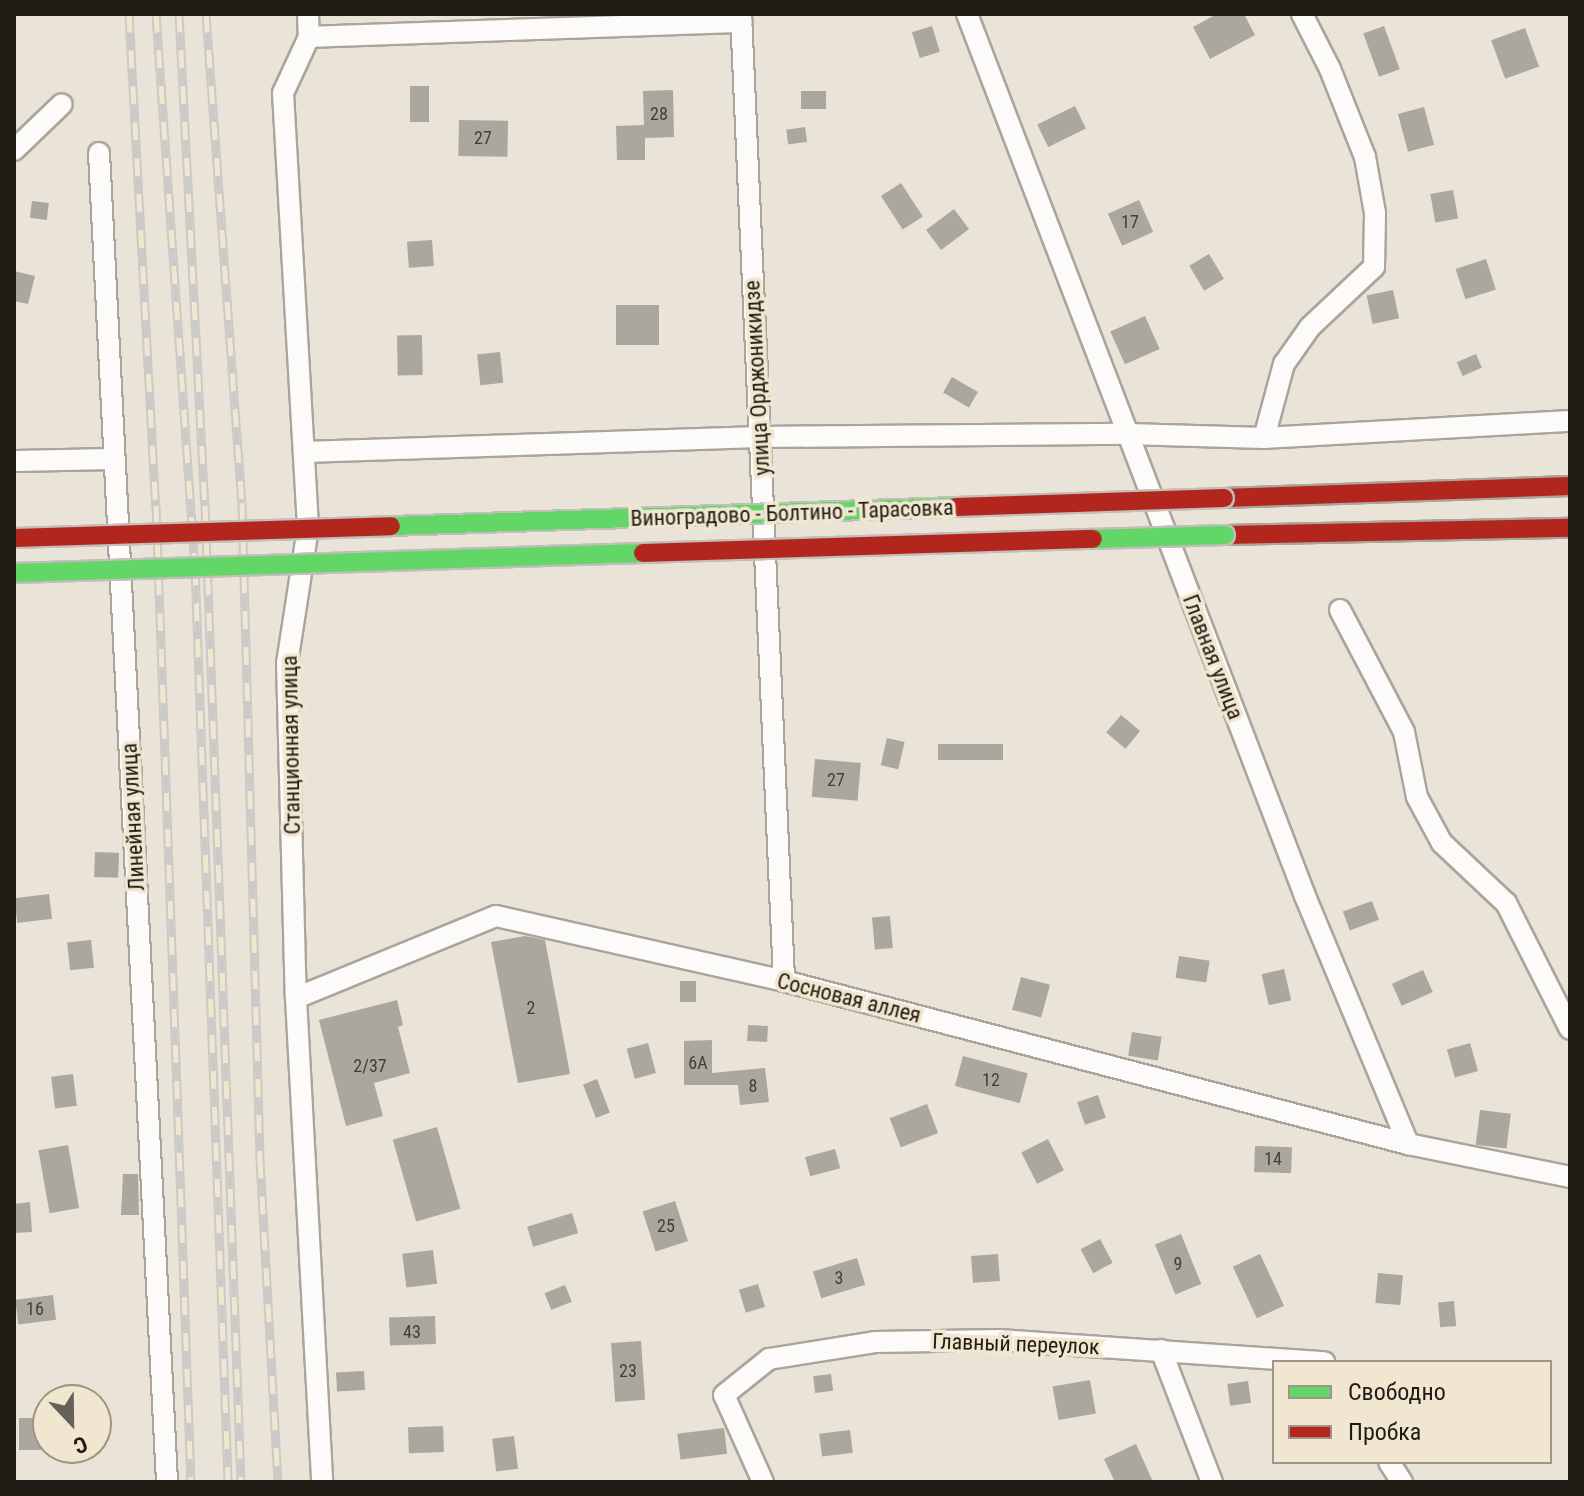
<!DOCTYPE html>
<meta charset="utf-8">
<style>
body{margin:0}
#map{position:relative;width:1584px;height:1496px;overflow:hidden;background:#e9e3d8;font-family:"Roboto Condensed",sans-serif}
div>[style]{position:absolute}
.building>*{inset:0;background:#aba69e;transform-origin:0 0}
.roads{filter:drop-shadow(2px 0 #aaa59c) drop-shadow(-2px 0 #aaa59c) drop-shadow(0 2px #aaa59c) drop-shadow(0 -2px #aaa59c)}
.street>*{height:20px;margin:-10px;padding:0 10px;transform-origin:10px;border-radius:10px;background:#fcfbf9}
.jam>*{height:18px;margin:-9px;padding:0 9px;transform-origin:9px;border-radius:9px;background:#b3261e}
.rail>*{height:9px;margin-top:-4.5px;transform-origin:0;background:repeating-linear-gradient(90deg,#f1e6d0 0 18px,#cbcac7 0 36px);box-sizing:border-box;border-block:2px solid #cbcac7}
.bridges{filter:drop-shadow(2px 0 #c2beb9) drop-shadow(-2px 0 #c2beb9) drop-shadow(0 2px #c2beb9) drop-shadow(0 -2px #c2beb9)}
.fast-bridge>*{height:18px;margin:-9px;padding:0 9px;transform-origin:9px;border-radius:9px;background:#63d668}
.jam-bridge>*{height:18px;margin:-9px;padding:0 9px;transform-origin:9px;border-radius:9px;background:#b3261e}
span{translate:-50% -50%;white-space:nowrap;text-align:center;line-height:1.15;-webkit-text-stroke:7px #f1e6d0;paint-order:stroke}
.number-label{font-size:18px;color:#433e36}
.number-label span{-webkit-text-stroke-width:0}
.street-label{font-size:22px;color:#201b14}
.frame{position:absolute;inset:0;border:16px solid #201b14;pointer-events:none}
.legend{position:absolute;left:1272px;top:1360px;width:280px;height:104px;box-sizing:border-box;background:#f1e6d0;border:2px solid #9d9585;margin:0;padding:10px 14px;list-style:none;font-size:24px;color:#201b14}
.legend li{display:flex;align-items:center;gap:16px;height:40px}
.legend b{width:40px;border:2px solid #9d9585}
.north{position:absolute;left:32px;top:1384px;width:80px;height:80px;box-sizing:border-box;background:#f1e6d0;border:2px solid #9d9585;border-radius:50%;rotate:158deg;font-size:22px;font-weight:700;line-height:32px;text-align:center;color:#201b14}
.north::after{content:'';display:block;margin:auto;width:28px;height:36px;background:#666159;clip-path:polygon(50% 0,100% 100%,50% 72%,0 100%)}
</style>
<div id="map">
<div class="building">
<div style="clip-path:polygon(1217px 14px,1244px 14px,1255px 35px,1210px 59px,1193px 27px)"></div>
<div style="left:932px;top:26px;width:27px;height:21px;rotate:73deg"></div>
<div style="left:1384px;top:26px;width:46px;height:22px;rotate:70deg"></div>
<div style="left:1525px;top:28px;width:41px;height:36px;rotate:70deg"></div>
<div style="left:410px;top:86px;width:19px;height:36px"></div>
<div style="clip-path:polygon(673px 90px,674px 137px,645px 138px,645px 160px,617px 160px,616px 126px,644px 125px,643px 91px)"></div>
<div style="left:801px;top:91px;width:25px;height:18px"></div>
<div style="left:1075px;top:106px;width:25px;height:42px;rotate:64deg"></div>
<div style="left:1424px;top:107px;width:39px;height:27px;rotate:75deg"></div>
<div style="left:459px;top:120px;width:49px;height:36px;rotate:1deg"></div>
<div style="left:805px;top:127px;width:15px;height:19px;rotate:82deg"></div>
<div style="left:901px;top:183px;width:40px;height:24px;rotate:57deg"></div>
<div style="left:1453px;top:190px;width:29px;height:23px;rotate:80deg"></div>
<div style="left:1139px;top:200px;width:35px;height:34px;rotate:66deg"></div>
<div style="left:32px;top:201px;width:17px;height:17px;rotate:7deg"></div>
<div style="left:954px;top:209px;width:25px;height:35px;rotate:53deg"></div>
<div style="left:432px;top:240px;width:26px;height:25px;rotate:86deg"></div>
<div style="left:1209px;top:254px;width:29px;height:23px;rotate:59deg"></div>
<div style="left:1486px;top:259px;width:32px;height:32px;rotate:72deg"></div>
<div style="clip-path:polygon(14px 271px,35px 276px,28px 304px,14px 301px)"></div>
<div style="left:1393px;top:290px;width:29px;height:27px;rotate:78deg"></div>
<div style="left:659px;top:305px;width:40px;height:43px;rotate:90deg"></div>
<div style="left:1145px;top:316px;width:36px;height:38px;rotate:66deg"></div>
<div style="left:422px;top:335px;width:40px;height:25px;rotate:89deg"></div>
<div style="left:500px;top:352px;width:31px;height:23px;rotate:84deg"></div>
<div style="left:1476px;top:354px;width:15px;height:21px;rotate:67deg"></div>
<div style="left:952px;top:377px;width:30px;height:18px;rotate:30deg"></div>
<div style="left:1121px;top:715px;width:25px;height:23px;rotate:40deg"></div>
<div style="left:887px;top:738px;width:18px;height:28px;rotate:13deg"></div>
<div style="left:1003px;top:744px;width:16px;height:65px;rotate:90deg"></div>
<div style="left:815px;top:759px;width:46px;height:38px;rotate:5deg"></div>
<div style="left:95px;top:852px;width:24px;height:25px;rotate:2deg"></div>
<div style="left:49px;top:894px;width:25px;height:35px;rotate:83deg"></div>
<div style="left:1372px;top:901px;width:20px;height:31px;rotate:70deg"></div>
<div style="left:890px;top:916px;width:32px;height:18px;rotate:85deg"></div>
<div style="clip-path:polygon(525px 936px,545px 940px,570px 1074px,518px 1083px,491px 942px)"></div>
<div style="left:91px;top:940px;width:28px;height:24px;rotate:84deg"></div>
<div style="left:1179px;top:956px;width:31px;height:22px;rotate:9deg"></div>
<div style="left:1284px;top:969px;width:32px;height:23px;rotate:77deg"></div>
<div style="left:1423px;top:970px;width:24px;height:34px;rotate:66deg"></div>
<div style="left:1021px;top:977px;width:30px;height:34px;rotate:15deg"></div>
<div style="left:680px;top:981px;width:16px;height:21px"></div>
<div style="clip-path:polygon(397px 1000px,403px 1025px,398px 1027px,410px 1073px,374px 1083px,383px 1116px,346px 1126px,319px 1020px)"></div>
<div style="left:748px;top:1025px;width:20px;height:16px;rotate:3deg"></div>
<div style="left:1132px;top:1032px;width:30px;height:24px;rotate:9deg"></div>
<div style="clip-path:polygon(712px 1040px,712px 1073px,765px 1068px,769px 1102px,740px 1105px,738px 1085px,684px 1085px,684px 1041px)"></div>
<div style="left:648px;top:1043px;width:31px;height:22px;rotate:75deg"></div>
<div style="left:1470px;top:1043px;width:29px;height:24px;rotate:74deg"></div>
<div style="left:963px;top:1056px;width:67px;height:31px;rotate:15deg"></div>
<div style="left:73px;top:1074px;width:32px;height:22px;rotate:83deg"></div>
<div style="left:597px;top:1079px;width:36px;height:15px;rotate:69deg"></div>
<div style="left:1098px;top:1095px;width:24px;height:22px;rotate:71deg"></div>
<div style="left:927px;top:1104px;width:31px;height:40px;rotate:69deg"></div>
<div style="left:1480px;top:1110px;width:31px;height:35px;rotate:7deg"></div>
<div style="left:437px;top:1127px;width:85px;height:46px;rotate:74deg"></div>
<div style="left:1048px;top:1139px;width:35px;height:30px;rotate:63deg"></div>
<div style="left:68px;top:1145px;width:64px;height:30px;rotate:80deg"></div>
<div style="left:1255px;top:1146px;width:37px;height:26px;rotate:2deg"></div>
<div style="left:835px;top:1149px;width:20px;height:31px;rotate:75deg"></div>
<div style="clip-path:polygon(123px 1174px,138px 1174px,139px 1215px,121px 1215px)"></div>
<div style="left:675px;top:1201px;width:42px;height:34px;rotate:72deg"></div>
<div style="clip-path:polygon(30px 1202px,32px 1232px,14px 1233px,14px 1204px)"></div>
<div style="left:572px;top:1213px;width:21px;height:47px;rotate:73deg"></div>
<div style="left:1181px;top:1234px;width:54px;height:28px;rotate:68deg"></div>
<div style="left:1100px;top:1239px;width:27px;height:22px;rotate:62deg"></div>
<div style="left:433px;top:1250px;width:34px;height:31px;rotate:83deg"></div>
<div style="left:998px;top:1254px;width:27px;height:27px;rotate:86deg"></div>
<div style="left:1260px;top:1254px;width:57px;height:30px;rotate:65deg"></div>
<div style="left:857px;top:1258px;width:28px;height:46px;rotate:73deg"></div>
<div style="left:1378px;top:1273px;width:25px;height:30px;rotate:5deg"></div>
<div style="left:758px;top:1284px;width:24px;height:20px;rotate:73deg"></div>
<div style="left:565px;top:1285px;width:18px;height:22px;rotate:68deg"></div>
<div style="left:53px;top:1295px;width:25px;height:38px;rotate:83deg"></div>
<div style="left:1454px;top:1301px;width:25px;height:16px;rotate:85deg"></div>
<div style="left:435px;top:1316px;width:28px;height:46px;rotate:88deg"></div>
<div style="left:641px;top:1341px;width:59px;height:30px;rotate:86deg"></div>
<div style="left:364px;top:1371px;width:19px;height:28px;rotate:87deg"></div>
<div style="left:831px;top:1374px;width:17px;height:18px;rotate:83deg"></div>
<div style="left:1090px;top:1380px;width:34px;height:38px;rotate:80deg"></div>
<div style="left:1248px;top:1381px;width:22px;height:21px;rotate:82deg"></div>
<div style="left:48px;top:1418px;width:32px;height:29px;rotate:90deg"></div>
<div style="left:443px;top:1426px;width:26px;height:35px;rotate:88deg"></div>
<div style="left:724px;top:1428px;width:26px;height:47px;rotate:83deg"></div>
<div style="left:850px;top:1430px;width:23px;height:31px;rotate:83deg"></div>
<div style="left:514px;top:1436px;width:33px;height:22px;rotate:83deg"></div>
<div style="clip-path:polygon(1136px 1444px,1153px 1482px,1115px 1482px,1104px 1459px)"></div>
</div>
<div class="roads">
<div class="street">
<div style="left:308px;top:14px;width:23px;rotate:88deg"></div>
<div style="left:309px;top:37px;width:62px;rotate:114.9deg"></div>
<div style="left:283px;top:93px;width:436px;rotate:86.7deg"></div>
<div style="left:308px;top:528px;width:137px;rotate:98.8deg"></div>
<div style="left:287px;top:663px;width:335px;rotate:88.5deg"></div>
<div style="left:296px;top:998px;width:485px;rotate:86.9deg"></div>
<div style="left:741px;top:14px;width:968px;rotate:87.45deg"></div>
<div style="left:967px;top:14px;width:945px;rotate:69.03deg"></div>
<div style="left:1305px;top:896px;width:269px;rotate:67.4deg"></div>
<div style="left:1408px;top:1144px;width:165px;rotate:11.5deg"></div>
<div style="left:309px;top:37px;width:433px;rotate:-2deg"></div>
<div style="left:14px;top:150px;width:66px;rotate:-43.8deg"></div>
<div style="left:99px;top:153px;width:1331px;rotate:87.07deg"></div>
<div style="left:1264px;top:438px;width:77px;rotate:-74.9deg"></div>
<div style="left:1284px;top:364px;width:45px;rotate:-54.9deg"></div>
<div style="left:1310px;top:327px;width:88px;rotate:-43.2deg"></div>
<div style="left:1374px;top:267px;width:54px;rotate:-88.9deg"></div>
<div style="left:1375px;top:213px;width:57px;rotate:-100.1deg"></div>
<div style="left:1365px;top:157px;width:95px;rotate:-111.7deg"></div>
<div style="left:1330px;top:69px;width:62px;rotate:-117deg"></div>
<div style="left:304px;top:452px;width:456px;rotate:-1.9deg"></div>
<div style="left:760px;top:437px;width:368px;rotate:-0.5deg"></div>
<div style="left:1128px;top:434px;width:136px;rotate:1.7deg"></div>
<div style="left:1264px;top:438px;width:306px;rotate:-3.2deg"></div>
<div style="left:14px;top:461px;width:98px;rotate:-1.2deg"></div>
<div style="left:1340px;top:610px;width:138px;rotate:62.3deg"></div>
<div style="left:1404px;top:732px;width:66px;rotate:78.7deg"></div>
<div style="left:1417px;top:797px;width:52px;rotate:61.5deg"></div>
<div style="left:1442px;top:843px;width:88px;rotate:43.2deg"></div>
<div style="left:1506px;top:903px;width:141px;rotate:63.1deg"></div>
<div style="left:296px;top:998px;width:216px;rotate:-22.3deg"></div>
<div style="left:496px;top:916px;width:295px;rotate:12.7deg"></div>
<div style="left:784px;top:981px;width:645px;rotate:14.64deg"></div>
<div style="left:1161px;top:1350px;width:142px;rotate:68.9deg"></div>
<div style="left:1389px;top:1462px;width:24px;rotate:57deg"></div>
<div style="left:763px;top:1482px;width:95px;rotate:-114.1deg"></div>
<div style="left:724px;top:1395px;width:58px;rotate:-38.7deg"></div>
<div style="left:769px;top:1359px;width:107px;rotate:-9.1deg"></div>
<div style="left:875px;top:1342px;width:124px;rotate:-0.9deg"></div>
<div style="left:999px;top:1340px;width:326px;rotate:3.9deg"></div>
</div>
<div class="jam">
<div style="left:1224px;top:498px;width:346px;rotate:-2deg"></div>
<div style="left:1225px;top:535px;width:345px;rotate:-1.2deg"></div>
</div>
</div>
<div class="rail">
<div style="left:129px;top:14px;width:492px;rotate:86.9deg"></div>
<div style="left:156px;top:505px;width:978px;rotate:87.95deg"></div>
<div style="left:156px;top:14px;width:554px;rotate:85.97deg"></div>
<div style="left:195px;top:567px;width:916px;rotate:87.93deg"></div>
<div style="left:179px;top:14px;width:492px;rotate:87deg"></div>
<div style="left:205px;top:505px;width:978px;rotate:87.89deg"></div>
<div style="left:206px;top:14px;width:490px;rotate:85.8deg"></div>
<div style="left:242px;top:503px;width:657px;rotate:88.43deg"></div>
<div style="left:260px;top:1160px;width:323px;rotate:86.8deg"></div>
</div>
<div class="bridges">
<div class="fast-bridge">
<div style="left:391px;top:526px;width:565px;rotate:-1.93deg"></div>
<div style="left:1093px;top:539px;width:132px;rotate:-1.7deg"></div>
<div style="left:14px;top:573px;width:629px;rotate:-1.82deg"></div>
</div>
<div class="jam-bridge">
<div style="left:956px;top:507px;width:268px;rotate:-1.9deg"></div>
<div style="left:14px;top:538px;width:377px;rotate:-1.8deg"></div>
<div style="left:643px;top:553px;width:450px;rotate:-1.8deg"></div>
</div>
</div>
<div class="number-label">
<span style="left:659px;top:114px">28</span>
<span style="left:483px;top:138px">27</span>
<span style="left:1130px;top:222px">17</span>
<span style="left:836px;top:780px">27</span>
<span style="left:531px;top:1008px">2</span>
<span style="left:698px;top:1063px">6А</span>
<span style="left:370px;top:1066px">2/37</span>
<span style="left:991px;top:1080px">12</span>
<span style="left:753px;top:1086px">8</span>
<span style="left:1273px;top:1159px">14</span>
<span style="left:666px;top:1226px">25</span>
<span style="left:1178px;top:1264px">9</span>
<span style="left:839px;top:1278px">3</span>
<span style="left:35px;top:1309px">16</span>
<span style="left:412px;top:1332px">43</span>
<span style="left:628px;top:1371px">23</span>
</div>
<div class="street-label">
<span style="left:757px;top:378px;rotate:-93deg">улица Орджоникидзе</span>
<span style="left:792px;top:513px;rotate:-2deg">Виноградово - Болтино - Тарасовка</span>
<span style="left:1213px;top:657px;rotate:69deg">Главная улица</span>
<span style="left:291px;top:745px;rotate:-91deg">Станционная улица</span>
<span style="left:133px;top:817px;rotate:-93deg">Линейная улица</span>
<span style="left:849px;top:998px;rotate:14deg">Сосновая аллея</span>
<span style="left:1016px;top:1344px;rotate:2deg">Главный переулок</span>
</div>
<div class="frame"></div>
<ul class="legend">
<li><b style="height:10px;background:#63d668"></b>Свободно</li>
<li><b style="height:10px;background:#b3261e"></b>Пробка</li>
</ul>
<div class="north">С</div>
</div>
